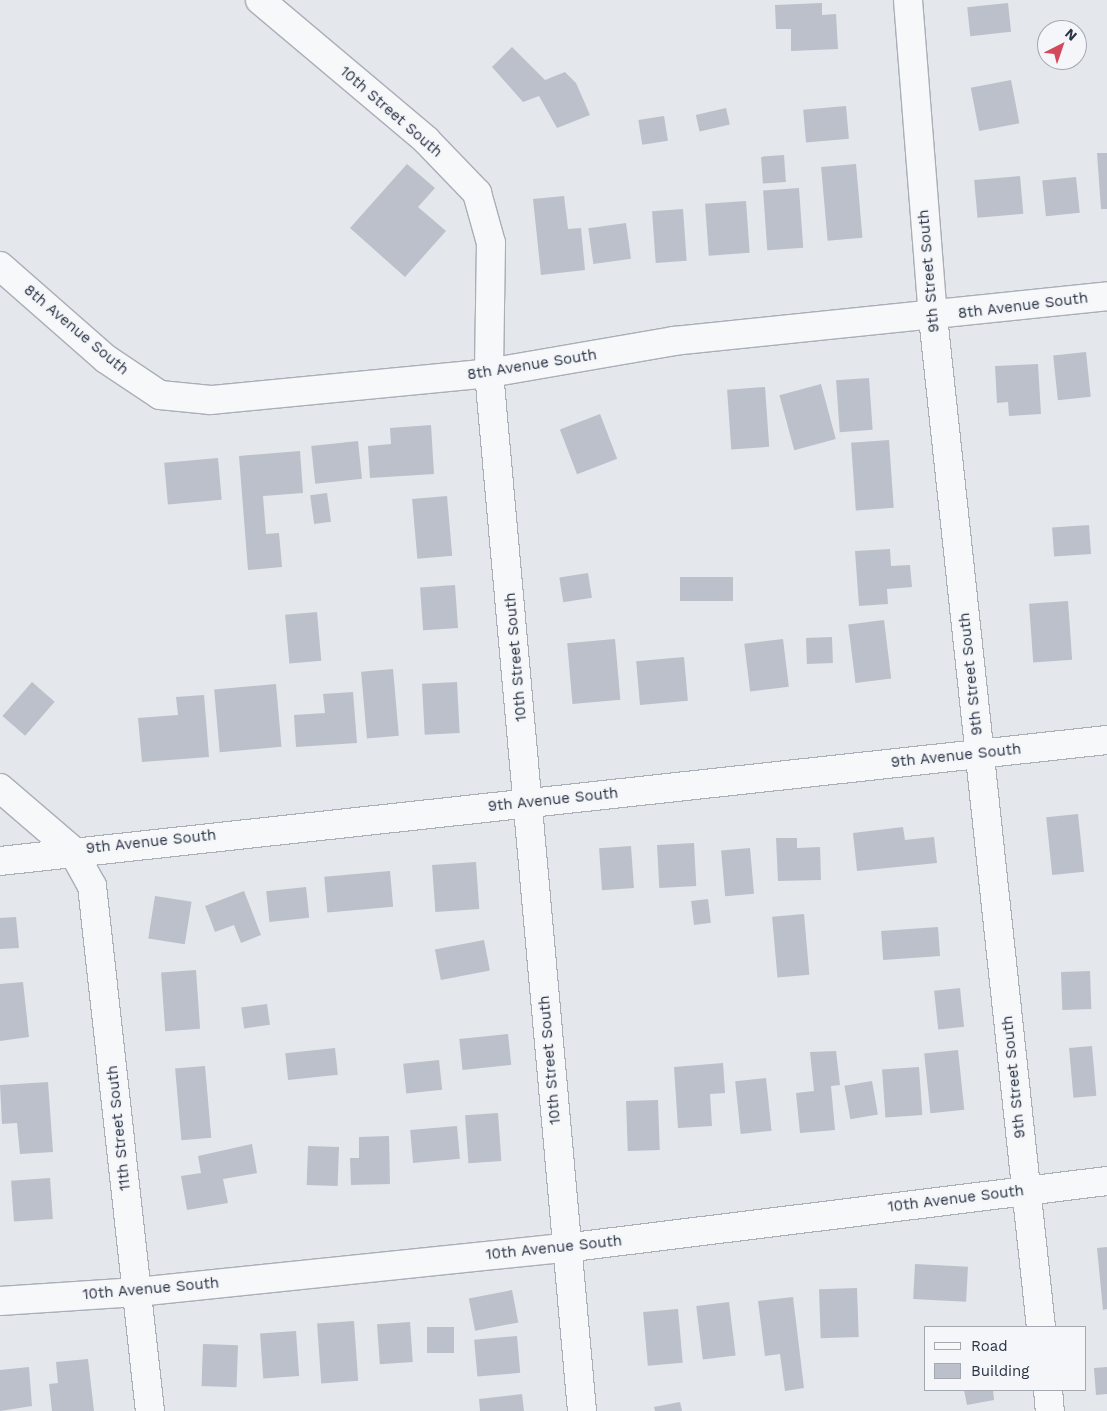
<!DOCTYPE html>
<style>
body{margin:0}
#map{position:relative;width:1107px;height:1411px;overflow:hidden;background:#e4e7ec;font-family:"Work Sans",sans-serif}
div>[style]{position:absolute}
.building>*{inset:0;background:#bbc0ca;transform-origin:0 0}
.roads{filter:drop-shadow(1px 0 #a9aeb7) drop-shadow(-1px 0 #a9aeb7) drop-shadow(0 1px #a9aeb7) drop-shadow(0 -1px #a9aeb7)}
.minor>*{height:28px;margin:-14px;padding:0 14px;transform-origin:14px;border-radius:14px;background:#f7f8fa}
span{translate:-50% -50%;white-space:nowrap;text-align:center;line-height:1.15;-webkit-text-stroke:4.5px #f4f6f9;paint-order:stroke}
.street-label{font-size:15px;color:#2b3445}
.legend{position:absolute;left:924px;top:1326px;width:162px;height:65px;box-sizing:border-box;background:#f4f6f9;border:1px solid #a4a8b1;margin:0;padding:6px 9px;list-style:none;font-size:15px;color:#2b3445}
.legend li{display:flex;align-items:center;gap:10px;height:25px}
.legend b{width:25px;border:1px solid #a4a8b1}
.north{position:absolute;left:1037px;top:20px;width:50px;height:50px;box-sizing:border-box;background:#f4f6f9;border:1px solid #a4a8b1;border-radius:50%;rotate:41deg;font-size:14px;font-weight:700;line-height:20px;text-align:center;color:#2b3445}
.north::after{content:'';display:block;margin:auto;width:18px;height:22px;background:#d1495b;clip-path:polygon(50% 0,100% 100%,50% 72%,0 100%)}
</style>
<div id="map">
<div class="building">
<div style="clip-path:polygon(822px 3px,822px 15px,836px 14px,838px 49px,791px 51px,791px 29px,776px 29px,775px 5px)"></div>
<div style="left:1008px;top:3px;width:29px;height:41px;rotate:84deg"></div>
<div style="clip-path:polygon(512px 47px,545px 80px,565px 72px,576px 83px,590px 115px,557px 128px,539px 96px,523px 102px,492px 67px)"></div>
<div style="left:1011px;top:80px;width:44px;height:41px;rotate:79deg"></div>
<div style="left:846px;top:106px;width:33px;height:43px;rotate:85deg"></div>
<div style="left:726px;top:108px;width:17px;height:31px;rotate:77deg"></div>
<div style="left:664px;top:116px;width:25px;height:26px;rotate:81deg"></div>
<div style="clip-path:polygon(1097px 153px,1107px 153px,1107px 209px,1101px 209px)"></div>
<div style="left:784px;top:155px;width:27px;height:23px;rotate:86deg"></div>
<div style="clip-path:polygon(407px 164px,435px 188px,418px 207px,446px 231px,405px 277px,350px 228px)"></div>
<div style="left:856px;top:164px;width:74px;height:35px;rotate:85deg"></div>
<div style="left:1020px;top:176px;width:38px;height:46px;rotate:85deg"></div>
<div style="left:1076px;top:177px;width:36px;height:34px;rotate:84deg"></div>
<div style="left:799px;top:188px;width:60px;height:36px;rotate:86deg"></div>
<div style="clip-path:polygon(564px 196px,568px 229px,581px 228px,585px 270px,541px 275px,533px 199px)"></div>
<div style="left:746px;top:201px;width:52px;height:41px;rotate:86deg"></div>
<div style="left:683px;top:209px;width:52px;height:31px;rotate:86deg"></div>
<div style="left:626px;top:223px;width:36px;height:38px;rotate:82deg"></div>
<div style="left:1086px;top:352px;width:45px;height:33px;rotate:84deg"></div>
<div style="clip-path:polygon(1038px 364px,1041px 414px,1009px 416px,1008px 402px,997px 403px,995px 366px)"></div>
<div style="left:869px;top:378px;width:52px;height:33px;rotate:86deg"></div>
<div style="left:821px;top:384px;width:57px;height:43px;rotate:75deg"></div>
<div style="left:765px;top:387px;width:60px;height:38px;rotate:86deg"></div>
<div style="left:600px;top:414px;width:48px;height:43px;rotate:69deg"></div>
<div style="clip-path:polygon(431px 425px,434px 474px,370px 478px,368px 446px,391px 444px,390px 428px)"></div>
<div style="left:889px;top:440px;width:68px;height:38px;rotate:86deg"></div>
<div style="left:358px;top:441px;width:38px;height:47px;rotate:84deg"></div>
<div style="clip-path:polygon(300px 451px,303px 493px,263px 496px,266px 534px,279px 533px,282px 567px,248px 570px,239px 456px)"></div>
<div style="left:218px;top:458px;width:42px;height:54px;rotate:85deg"></div>
<div style="left:327px;top:493px;width:29px;height:17px;rotate:82deg"></div>
<div style="left:447px;top:496px;width:60px;height:35px;rotate:85deg"></div>
<div style="left:1089px;top:525px;width:29px;height:37px;rotate:86deg"></div>
<div style="clip-path:polygon(890px 549px,891px 566px,910px 565px,912px 587px,887px 589px,888px 604px,859px 606px,855px 551px)"></div>
<div style="left:588px;top:573px;width:25px;height:29px;rotate:81deg"></div>
<div style="left:733px;top:577px;width:24px;height:53px;rotate:90deg"></div>
<div style="left:455px;top:585px;width:43px;height:35px;rotate:86deg"></div>
<div style="left:1068px;top:601px;width:59px;height:39px;rotate:86deg"></div>
<div style="left:317px;top:612px;width:49px;height:32px;rotate:85deg"></div>
<div style="left:884px;top:620px;width:59px;height:36px;rotate:83deg"></div>
<div style="left:832px;top:637px;width:26px;height:26px;rotate:88deg"></div>
<div style="left:615px;top:639px;width:61px;height:48px;rotate:85deg"></div>
<div style="left:783px;top:639px;width:48px;height:39px;rotate:83deg"></div>
<div style="left:684px;top:657px;width:44px;height:48px;rotate:85deg"></div>
<div style="left:393px;top:669px;width:67px;height:32px;rotate:85deg"></div>
<div style="left:32px;top:682px;width:30px;height:45px;rotate:41deg"></div>
<div style="left:457px;top:682px;width:51px;height:35px;rotate:87deg"></div>
<div style="left:276px;top:684px;width:63px;height:62px;rotate:85deg"></div>
<div style="clip-path:polygon(353px 692px,357px 743px,296px 747px,294px 715px,325px 713px,323px 694px)"></div>
<div style="clip-path:polygon(204px 695px,209px 757px,142px 762px,138px 718px,178px 715px,176px 697px)"></div>
<div style="left:1078px;top:814px;width:58px;height:32px;rotate:84deg"></div>
<div style="clip-path:polygon(903px 827px,905px 840px,934px 837px,937px 863px,857px 871px,853px 833px)"></div>
<div style="clip-path:polygon(776px 838px,797px 838px,797px 848px,820px 847px,821px 880px,778px 881px)"></div>
<div style="left:694px;top:843px;width:43px;height:37px;rotate:87deg"></div>
<div style="left:631px;top:846px;width:42px;height:32px;rotate:86deg"></div>
<div style="left:750px;top:848px;width:46px;height:29px;rotate:85deg"></div>
<div style="left:476px;top:862px;width:47px;height:44px;rotate:86deg"></div>
<div style="left:390px;top:871px;width:36px;height:66px;rotate:85deg"></div>
<div style="left:306px;top:887px;width:31px;height:40px;rotate:84deg"></div>
<div style="clip-path:polygon(244px 891px,261px 935px,241px 943px,234px 925px,215px 932px,205px 906px)"></div>
<div style="left:155px;top:896px;width:37px;height:43px;rotate:9deg"></div>
<div style="left:708px;top:899px;width:24px;height:17px;rotate:83deg"></div>
<div style="left:804px;top:914px;width:61px;height:32px;rotate:85deg"></div>
<div style="clip-path:polygon(16px 917px,19px 948px,0 949px,0 918px)"></div>
<div style="left:938px;top:927px;width:29px;height:57px;rotate:86deg"></div>
<div style="left:484px;top:940px;width:31px;height:50px;rotate:79deg"></div>
<div style="left:196px;top:970px;width:59px;height:35px;rotate:86deg"></div>
<div style="left:1090px;top:971px;width:38px;height:29px;rotate:88deg"></div>
<div style="clip-path:polygon(23px 982px,29px 1037px,0 1041px,0 984px)"></div>
<div style="left:960px;top:988px;width:39px;height:26px;rotate:84deg"></div>
<div style="left:267px;top:1004px;width:21px;height:26px;rotate:82deg"></div>
<div style="left:508px;top:1034px;width:31px;height:49px;rotate:84deg"></div>
<div style="left:1092px;top:1046px;width:50px;height:23px;rotate:85deg"></div>
<div style="left:335px;top:1048px;width:27px;height:50px;rotate:84deg"></div>
<div style="left:958px;top:1050px;width:60px;height:34px;rotate:84deg"></div>
<div style="clip-path:polygon(836px 1051px,840px 1085px,831px 1086px,835px 1130px,800px 1133px,796px 1093px,814px 1091px,810px 1052px)"></div>
<div style="left:439px;top:1060px;width:30px;height:36px;rotate:84deg"></div>
<div style="clip-path:polygon(723px 1063px,725px 1093px,710px 1094px,712px 1126px,678px 1128px,674px 1067px)"></div>
<div style="left:205px;top:1066px;width:72px;height:30px;rotate:85deg"></div>
<div style="left:919px;top:1067px;width:48px;height:37px;rotate:86deg"></div>
<div style="left:766px;top:1078px;width:53px;height:31px;rotate:84deg"></div>
<div style="left:872px;top:1081px;width:34px;height:28px;rotate:80deg"></div>
<div style="clip-path:polygon(48px 1082px,53px 1152px,20px 1154px,17px 1123px,2px 1124px,0 1085px)"></div>
<div style="left:658px;top:1100px;width:50px;height:32px;rotate:88deg"></div>
<div style="left:498px;top:1113px;width:48px;height:33px;rotate:86deg"></div>
<div style="left:457px;top:1126px;width:33px;height:47px;rotate:85deg"></div>
<div style="clip-path:polygon(389px 1136px,390px 1184px,351px 1185px,350px 1158px,359px 1158px,359px 1137px)"></div>
<div style="clip-path:polygon(252px 1144px,257px 1173px,223px 1179px,228px 1203px,187px 1210px,181px 1176px,201px 1173px,198px 1156px)"></div>
<div style="left:308px;top:1146px;width:31px;height:39px;rotate:2deg"></div>
<div style="left:50px;top:1178px;width:41px;height:39px;rotate:86deg"></div>
<div style="clip-path:polygon(1107px 1247px,1107px 1309px,1103px 1310px,1097px 1248px)"></div>
<div style="left:915px;top:1264px;width:53px;height:35px;rotate:3deg"></div>
<div style="left:857px;top:1288px;width:49px;height:38px;rotate:88deg"></div>
<div style="left:512px;top:1290px;width:33px;height:44px;rotate:79deg"></div>
<div style="clip-path:polygon(793px 1297px,804px 1388px,785px 1391px,780px 1354px,765px 1356px,758px 1301px)"></div>
<div style="left:729px;top:1302px;width:54px;height:33px;rotate:83deg"></div>
<div style="left:678px;top:1309px;width:54px;height:35px;rotate:85deg"></div>
<div style="left:354px;top:1321px;width:60px;height:37px;rotate:86deg"></div>
<div style="left:410px;top:1322px;width:40px;height:33px;rotate:86deg"></div>
<div style="left:427px;top:1327px;width:27px;height:26px"></div>
<div style="left:296px;top:1331px;width:45px;height:36px;rotate:86deg"></div>
<div style="left:517px;top:1336px;width:37px;height:43px;rotate:85deg"></div>
<div style="left:203px;top:1344px;width:35px;height:42px;rotate:2deg"></div>
<div style="clip-path:polygon(88px 1359px,94px 1411px,52px 1411px,49px 1384px,58px 1383px,56px 1362px)"></div>
<div style="clip-path:polygon(29px 1367px,32px 1406px,0 1411px,0 1370px)"></div>
<div style="clip-path:polygon(1107px 1367px,1107px 1394px,1096px 1395px,1094px 1368px)"></div>
<div style="clip-path:polygon(964px 1390px,993px 1390px,994px 1400px,967px 1405px)"></div>
<div style="clip-path:polygon(522px 1394px,524px 1411px,480px 1411px,479px 1399px)"></div>
<div style="clip-path:polygon(680px 1402px,682px 1411px,655px 1411px,654px 1407px)"></div>
</div>
<div class="roads">
<div class="minor">
<div style="left:260px;top:0;width:217px;rotate:40.1deg"></div>
<div style="left:426px;top:140px;width:74px;rotate:46.1deg"></div>
<div style="left:477px;top:193px;width:52px;rotate:74.4deg"></div>
<div style="left:491px;top:243px;width:130px;rotate:90.9deg"></div>
<div style="left:489px;top:373px;width:1042px;rotate:84.88deg"></div>
<div style="left:908px;top:0;width:318px;rotate:85.5deg"></div>
<div style="left:933px;top:317px;width:1016px;rotate:83.9deg"></div>
<div style="left:0;top:266px;width:141px;rotate:41.3deg"></div>
<div style="left:106px;top:359px;width:65px;rotate:33.7deg"></div>
<div style="left:160px;top:395px;width:51px;rotate:5.6deg"></div>
<div style="left:211px;top:400px;width:279px;rotate:-5.5deg"></div>
<div style="left:489px;top:373px;width:188px;rotate:-9.8deg"></div>
<div style="left:674px;top:341px;width:435px;rotate:-5.9deg"></div>
<div style="left:0;top:788px;width:95px;rotate:40.7deg"></div>
<div style="left:72px;top:850px;width:41px;rotate:60.9deg"></div>
<div style="left:92px;top:886px;width:528px;rotate:83.7deg"></div>
<div style="left:0;top:861px;width:1114px;rotate:-6.24deg"></div>
<div style="left:0;top:1301px;width:137px;rotate:-3.8deg"></div>
<div style="left:137px;top:1292px;width:430px;rotate:-5.9deg"></div>
<div style="left:565px;top:1248px;width:546px;rotate:-7.05deg"></div>
<div style="left:1048px;top:1390px;width:21px;rotate:85deg"></div>
</div>
</div>
<div class="street-label">
<span style="left:391px;top:112px;rotate:41deg">10th Street South</span>
<span style="left:929px;top:271px;rotate:-95deg">9th Street South</span>
<span style="left:1023px;top:306px;rotate:-7deg">8th Avenue South</span>
<span style="left:76px;top:330px;rotate:40deg">8th Avenue South</span>
<span style="left:532px;top:365px;rotate:-9deg">8th Avenue South</span>
<span style="left:516px;top:657px;rotate:-95deg">10th Street South</span>
<span style="left:971px;top:674px;rotate:-96deg">9th Street South</span>
<span style="left:956px;top:756px;rotate:-6deg">9th Avenue South</span>
<span style="left:553px;top:800px;rotate:-6deg">9th Avenue South</span>
<span style="left:151px;top:842px;rotate:-6deg">9th Avenue South</span>
<span style="left:550px;top:1060px;rotate:-95deg">10th Street South</span>
<span style="left:1014px;top:1077px;rotate:-96deg">9th Street South</span>
<span style="left:119px;top:1128px;rotate:-96deg">11th Street South</span>
<span style="left:956px;top:1199px;rotate:-7deg">10th Avenue South</span>
<span style="left:554px;top:1248px;rotate:-6deg">10th Avenue South</span>
<span style="left:151px;top:1289px;rotate:-5deg">10th Avenue South</span>
</div>
<ul class="legend">
<li><b style="height:6px;background:#f7f8fa"></b>Road</li>
<li><b style="height:14px;background:#bbc0ca"></b>Building</li>
</ul>
<div class="north">N</div>
</div>
